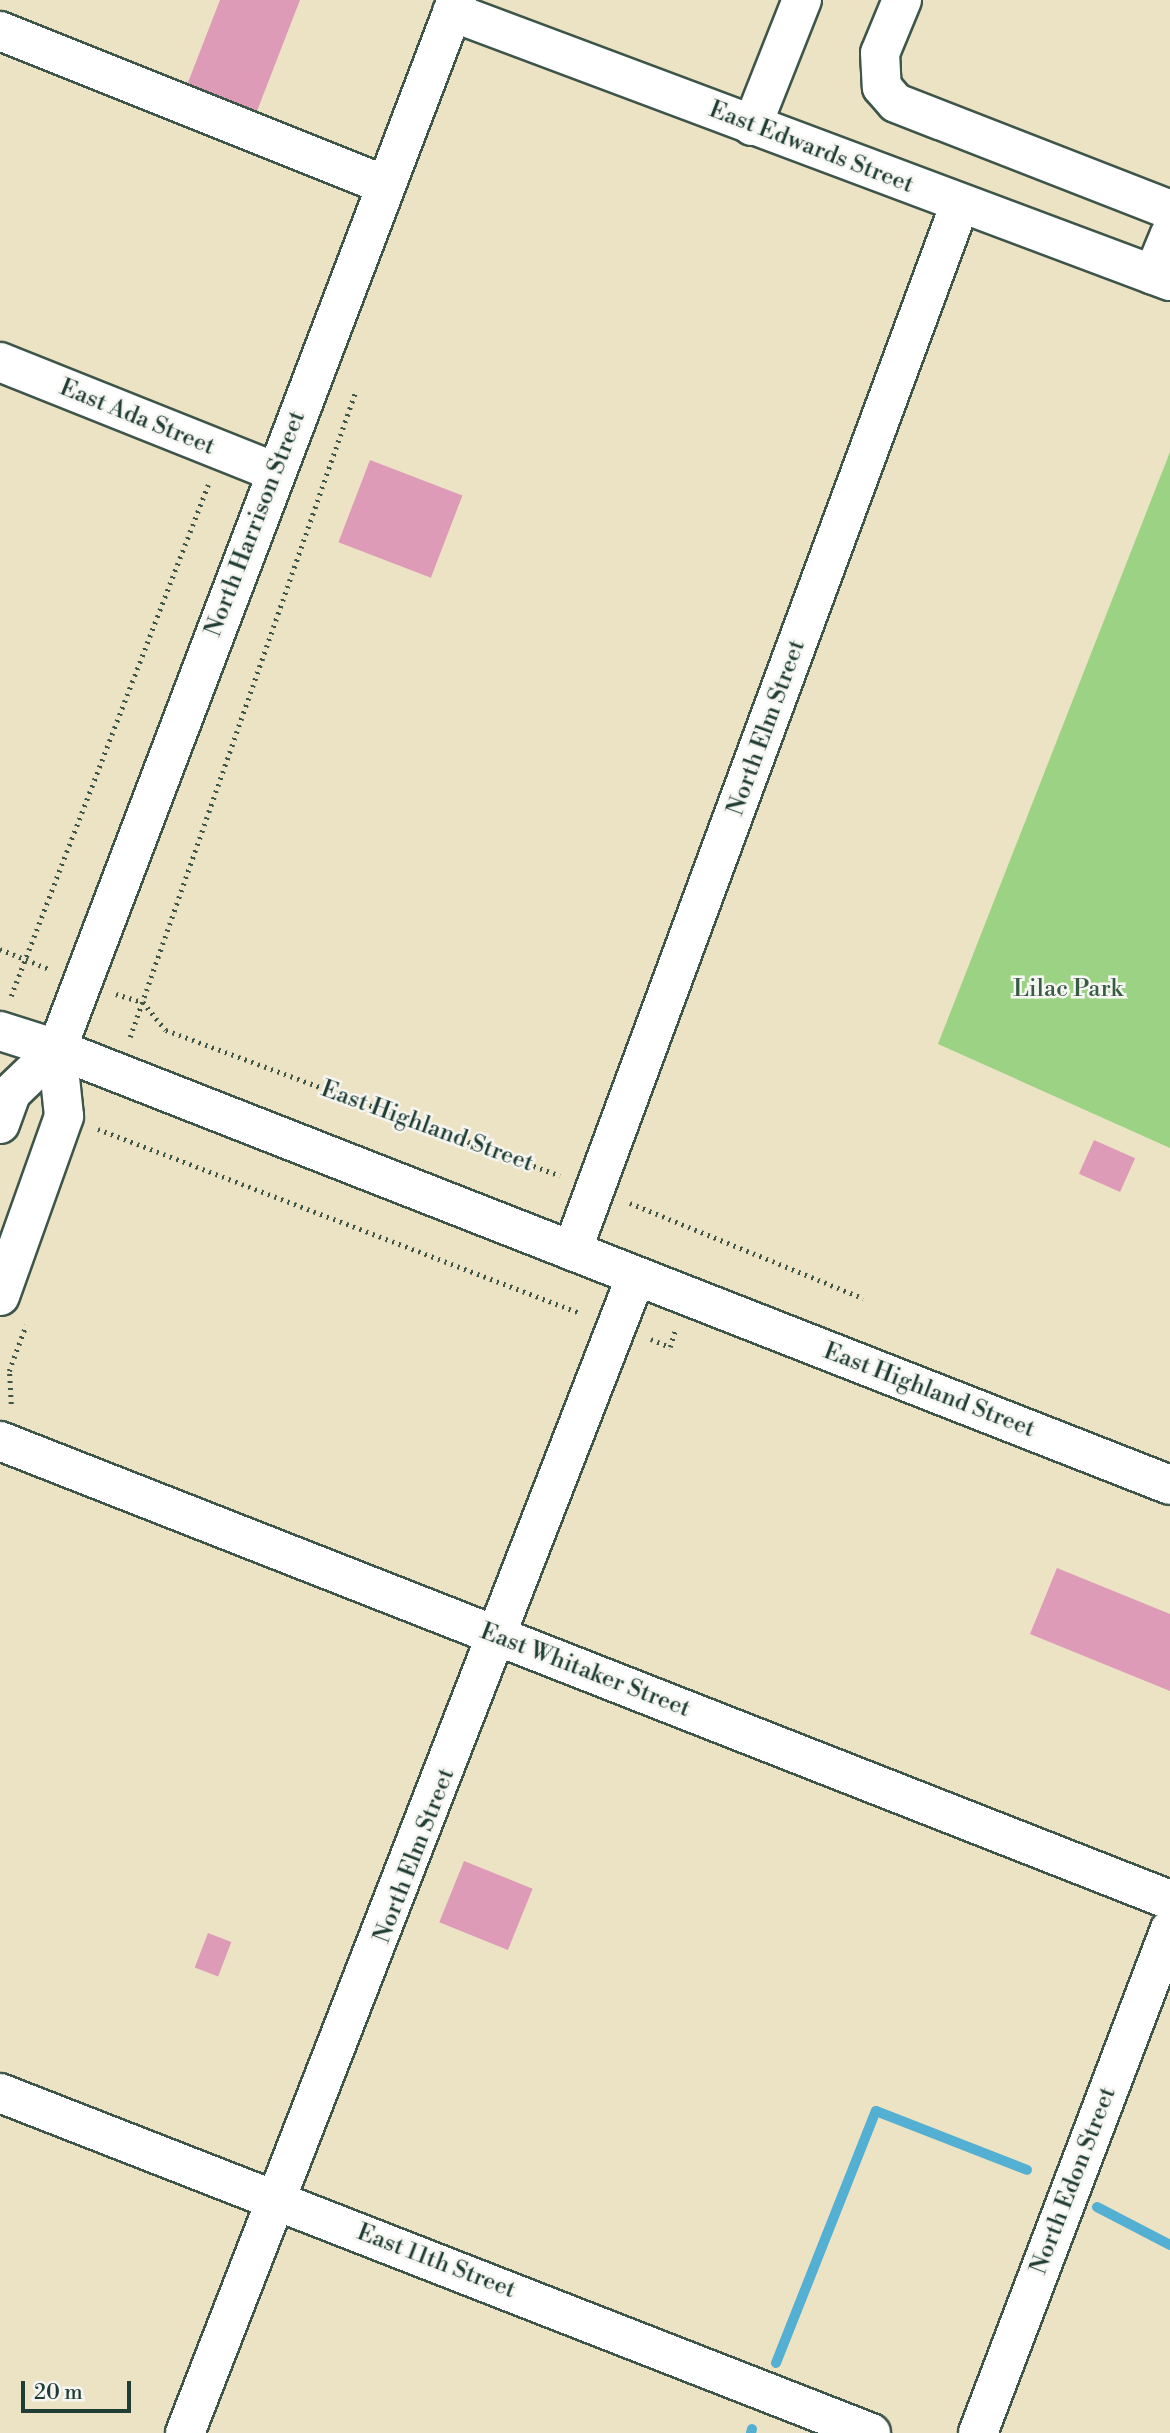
<!DOCTYPE html>
<style>
body{margin:0}
#map{position:relative;width:1170px;height:2433px;overflow:hidden;background:#ece2c4;font-family:"Libre Bodoni",serif}
div>[style]{position:absolute}
.green>*{inset:0;background:#9cd283}
.stream>*{height:10px;margin:-5px;padding:0 5px;transform-origin:5px;border-radius:5px;background:#54b0d2}
.building>*{inset:0;background:#de9bb8;transform-origin:0 0}
.path>*{height:4.5px;margin-top:-2.25px;transform-origin:0;background:repeating-linear-gradient(90deg,#3e564a 0 2px,transparent 0 7px)}
.roads{filter:drop-shadow(2px 0 #3e564a) drop-shadow(-2px 0 #3e564a) drop-shadow(0 2px #3e564a) drop-shadow(0 -2px #3e564a)}
.minor>*{height:38px;margin:-19px;padding:0 19px;transform-origin:19px;border-radius:19px;background:#fff}
.major>*{height:38px;margin:-19px;padding:0 19px;transform-origin:19px;border-radius:19px;background:#fff}
span{translate:-50% -50%;white-space:nowrap;text-align:center;line-height:1.15;-webkit-text-stroke:5px #f6f6f2;paint-order:stroke}
.street-label{font-size:24px;color:#1f3d34}
.park-label{font-size:24px;color:#385b44}
.scale{position:absolute;left:21px;top:2381px;width:110px;height:32px;box-sizing:border-box;border:4px solid #1f3d34;border-top:0;padding-left:9px;font-size:21px;line-height:24px;white-space:nowrap;color:#1f3d34;-webkit-text-stroke:5px #f6f6f2;paint-order:stroke}
</style>
<div id="map">
<div class="green">
<div style="clip-path:polygon(1170px 452px,1170px 1148px,938px 1044px)"></div>
</div>
<div class="stream">
<div style="left:1097px;top:2207px;width:82px;rotate:27.5deg"></div>
<div style="left:776px;top:2363px;width:271px;rotate:-68.4deg"></div>
<div style="left:876px;top:2111px;width:162px;rotate:21.3deg"></div>
<div style="left:751px;top:2433px;width:4px;rotate:-76deg"></div>
</div>
<div class="building">
<div style="clip-path:polygon(220px 0,300px 0,257px 111px,187px 85px)"></div>
<div style="left:370px;top:460px;width:99px;height:88px;rotate:21deg"></div>
<div style="left:1094px;top:1140px;width:45px;height:37px;rotate:24deg"></div>
<div style="clip-path:polygon(1057px 1568px,1170px 1614px,1170px 1691px,1030px 1634px)"></div>
<div style="left:464px;top:1861px;width:74px;height:66px;rotate:22deg"></div>
<div style="left:208px;top:1933px;width:25px;height:37px;rotate:21deg"></div>
</div>
<div class="path">
<div style="left:0;top:949px;width:53px;rotate:22.2deg"></div>
<div style="left:116px;top:994px;width:28px;rotate:17deg"></div>
<div style="left:143px;top:1002px;width:36px;rotate:51deg"></div>
<div style="left:166px;top:1030px;width:420px;rotate:20.3deg"></div>
<div style="left:11px;top:996px;width:548px;rotate:-68.92deg"></div>
<div style="left:130px;top:1037px;width:682px;rotate:-70.74deg"></div>
<div style="left:98px;top:1129px;width:516px;rotate:20.89deg"></div>
<div style="left:630px;top:1203px;width:252px;rotate:22.2deg"></div>
<div style="left:651px;top:1339px;width:21px;rotate:23deg"></div>
<div style="left:670px;top:1347px;width:17px;rotate:-73deg"></div>
<div style="left:11px;top:1404px;width:33px;rotate:-93deg"></div>
<div style="left:9px;top:1371px;width:49px;rotate:-69.7deg"></div>
</div>
<div class="roads">
<div class="minor">
<div style="left:902px;top:0;width:57px;rotate:112.5deg"></div>
<div style="left:880px;top:53px;width:34px;rotate:87deg"></div>
<div style="left:882px;top:87px;width:21px;rotate:49deg"></div>
<div style="left:896px;top:103px;width:294px;rotate:21.3deg"></div>
<div style="left:452px;top:12px;width:767px;rotate:20.54deg"></div>
<div style="left:0;top:31px;width:415px;rotate:21.8deg"></div>
<div style="left:752px;top:126px;width:136px;rotate:-68.4deg"></div>
<div style="left:1153px;top:275px;width:44px;rotate:-67.5deg"></div>
<div style="left:0;top:362px;width:296px;rotate:21.8deg"></div>
<div style="left:0;top:1031px;width:60px;rotate:17.5deg"></div>
<div style="left:572px;top:1251px;width:1117px;rotate:-69.67deg"></div>
<div style="left:0;top:1441px;width:1257px;rotate:21.42deg"></div>
<div style="left:0;top:2093px;width:935px;rotate:21.32deg"></div>
<div style="left:185px;top:2433px;width:1242px;rotate:-68.7deg"></div>
<div style="left:978px;top:2433px;width:539px;rotate:-69.15deg"></div>
</div>
<div class="major">
<div style="left:57px;top:1049px;width:1195px;rotate:21.39deg"></div>
<div style="left:0;top:1124px;width:33px;rotate:-70deg"></div>
<div style="left:11px;top:1093px;width:64px;rotate:-43.7deg"></div>
<div style="left:57px;top:1049px;width:1123px;rotate:-69.13deg"></div>
<div style="left:0;top:1296px;width:191px;rotate:-70.4deg"></div>
<div style="left:64px;top:1116px;width:67px;rotate:-96deg"></div>
</div>
</div>
<div class="street-label">
<span style="left:811px;top:148px;rotate:21deg">East Edwards Street</span>
<span style="left:137px;top:418px;rotate:22deg">East Ada Street</span>
<span style="left:256px;top:524px;rotate:-69deg">North Harrison Street</span>
<span style="left:767px;top:728px;rotate:-70deg">North Elm Street</span>
<span style="left:427px;top:1127px;rotate:20deg">East Highland Street</span>
<span style="left:929px;top:1391px;rotate:21deg">East Highland Street</span>
<span style="left:585px;top:1671px;rotate:21deg">East Whitaker Street</span>
<span style="left:415px;top:1856px;rotate:-69deg">North Elm Street</span>
<span style="left:1074px;top:2181px;rotate:-69deg">North Edon Street</span>
<span style="left:436px;top:2262px;rotate:21deg">East 11th Street</span>
</div>
<div class="park-label">
<span style="left:1068px;top:990px">Lilac Park</span>
</div>
<div class="scale">20 m</div>
</div>
